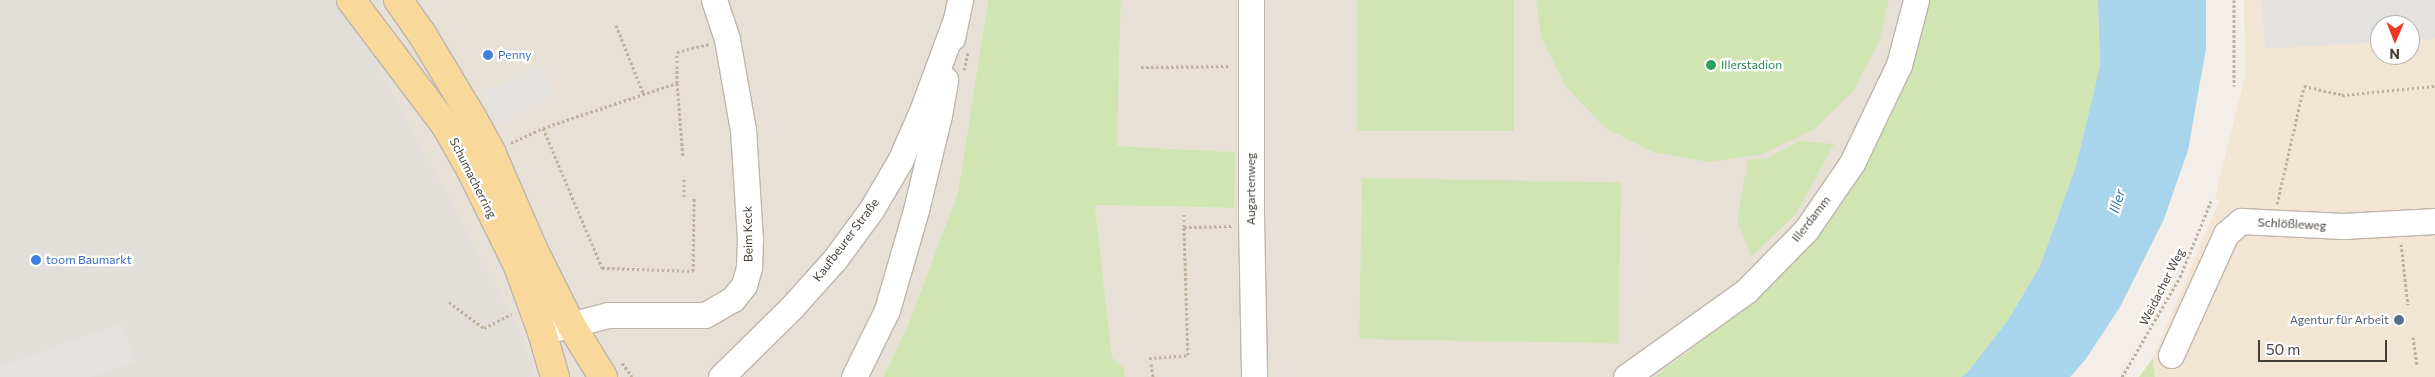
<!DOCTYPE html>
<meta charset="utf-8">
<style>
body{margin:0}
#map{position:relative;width:2435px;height:377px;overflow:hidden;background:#f3efe8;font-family:Commissioner,sans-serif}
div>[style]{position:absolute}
.residential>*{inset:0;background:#e6e0d6}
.commercial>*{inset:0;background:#f3e5d4}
.industrial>*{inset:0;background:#e2ded9}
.green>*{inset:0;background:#d1e5b3;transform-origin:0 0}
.parking>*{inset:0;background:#e4e2df;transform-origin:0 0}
.water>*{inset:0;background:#a8d4ec}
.path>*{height:3px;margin-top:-1.5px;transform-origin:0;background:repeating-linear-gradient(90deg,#bfb19d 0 2.5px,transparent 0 5px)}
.roads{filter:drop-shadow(1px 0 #beb6ab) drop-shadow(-1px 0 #beb6ab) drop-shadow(0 1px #beb6ab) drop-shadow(0 -1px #beb6ab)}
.minor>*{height:25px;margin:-12.5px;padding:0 12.5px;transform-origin:12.5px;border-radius:12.5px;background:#fff}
.major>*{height:28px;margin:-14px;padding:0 14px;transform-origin:14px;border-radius:14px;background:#f8d99b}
.dots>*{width:14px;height:14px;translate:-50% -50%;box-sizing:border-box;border:2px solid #fff;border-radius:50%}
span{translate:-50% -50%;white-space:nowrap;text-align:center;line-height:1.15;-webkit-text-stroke:4.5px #fff;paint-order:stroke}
.shop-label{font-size:12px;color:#366cbe}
.left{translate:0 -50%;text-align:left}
.leisure-label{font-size:12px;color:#27864d}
.street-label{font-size:12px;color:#463f37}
.service-label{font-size:12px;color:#4e5e75}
.right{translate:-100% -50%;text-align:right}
.water-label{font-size:14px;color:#347aa3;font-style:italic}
.north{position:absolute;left:2370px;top:15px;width:50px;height:50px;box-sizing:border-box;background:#fff;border:1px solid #b5b2af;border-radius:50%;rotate:181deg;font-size:14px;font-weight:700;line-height:20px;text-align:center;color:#463f37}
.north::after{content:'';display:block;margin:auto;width:18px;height:22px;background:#ed3824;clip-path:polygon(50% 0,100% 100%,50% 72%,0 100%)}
.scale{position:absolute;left:2258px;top:340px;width:129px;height:22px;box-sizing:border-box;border:2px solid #463f37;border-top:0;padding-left:6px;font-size:15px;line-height:18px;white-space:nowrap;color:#463f37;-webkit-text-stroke:4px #fff;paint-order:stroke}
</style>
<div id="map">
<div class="residential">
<div style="clip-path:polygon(334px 0,988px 0,958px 192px,908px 325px,883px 377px,536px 377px,521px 332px,374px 57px)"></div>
<div style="clip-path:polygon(1121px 0,2098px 0,1961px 377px,1125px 377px,1124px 368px,1112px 357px,1095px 205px,1233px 208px,1234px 152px,1117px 146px)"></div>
</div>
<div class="commercial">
<div style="clip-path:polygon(evenodd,2244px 0,2435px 0,2435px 377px,2155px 377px,2153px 358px,2219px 201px,2215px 198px,2245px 76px,2244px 0,2380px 25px,2410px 25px,2410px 55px,2380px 55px,2380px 25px)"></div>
</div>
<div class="industrial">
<div style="clip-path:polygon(0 0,334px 0,374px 57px,521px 332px,536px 377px,0 377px)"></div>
</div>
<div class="green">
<div style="clip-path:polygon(988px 0,1121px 0,1117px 146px,1235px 152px,1234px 208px,1095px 205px,1112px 357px,1124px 368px,1125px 377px,883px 377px,908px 325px,958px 192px)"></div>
<div style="left:1357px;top:0;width:157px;height:131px"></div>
<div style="clip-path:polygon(1536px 0,1889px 0,1879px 42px,1853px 91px,1813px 130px,1763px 154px,1708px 162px,1653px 152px,1604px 127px,1566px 87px,1541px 37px)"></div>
<div style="clip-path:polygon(1922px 0,2098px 0,2100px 66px,2076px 166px,2040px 266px,2008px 320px,1967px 373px,1961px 377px,1655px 377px,1759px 297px,1826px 221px,1860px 175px,1910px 63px)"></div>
<div style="clip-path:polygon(1799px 141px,1834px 144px,1796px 214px,1751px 257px,1737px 220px,1748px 160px,1768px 158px)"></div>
<div style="left:1362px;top:178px;width:259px;height:161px;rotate:1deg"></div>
<div style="clip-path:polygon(2153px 358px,2155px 377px,2139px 377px)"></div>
</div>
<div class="parking">
<div style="clip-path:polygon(2262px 0,2435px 0,2435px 39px,2410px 41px,2410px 25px,2380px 25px,2380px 42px,2265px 49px)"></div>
<div style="left:537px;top:64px;width:35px;height:64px;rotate:61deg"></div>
<div style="clip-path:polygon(121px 324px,135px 362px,91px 377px,0 377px,0 366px)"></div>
</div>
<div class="water">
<div style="clip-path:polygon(2098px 0,2206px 0,2206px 49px,2188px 150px,2164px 219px,2120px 307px,2085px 360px,2070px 377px,1961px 377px,1967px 373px,2008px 320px,2040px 266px,2076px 166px,2100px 66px)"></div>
</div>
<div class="path">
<div style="left:2234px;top:0;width:86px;rotate:90deg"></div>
<div style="left:616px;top:25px;width:75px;rotate:68.2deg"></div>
<div style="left:677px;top:63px;width:11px;rotate:-90deg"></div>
<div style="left:677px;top:52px;width:33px;rotate:-14deg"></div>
<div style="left:677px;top:66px;width:17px;rotate:90deg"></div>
<div style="left:1141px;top:67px;width:90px;rotate:-0.6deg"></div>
<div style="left:964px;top:70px;width:18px;rotate:-77deg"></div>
<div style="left:543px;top:128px;width:152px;rotate:67.1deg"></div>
<div style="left:602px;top:268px;width:91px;rotate:1.9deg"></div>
<div style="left:693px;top:271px;width:73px;rotate:-89.2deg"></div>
<div style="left:511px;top:143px;width:35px;rotate:-25deg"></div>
<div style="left:543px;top:128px;width:141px;rotate:-18.6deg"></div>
<div style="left:677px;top:83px;width:74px;rotate:85.4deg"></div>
<div style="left:684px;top:197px;width:21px;rotate:-90deg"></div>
<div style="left:2277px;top:204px;width:121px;rotate:-77.1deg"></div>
<div style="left:2304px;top:86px;width:39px;rotate:13deg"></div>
<div style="left:2342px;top:95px;width:93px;rotate:-5.5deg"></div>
<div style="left:1184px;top:214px;width:13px;rotate:90deg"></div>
<div style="left:2401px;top:244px;width:61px;rotate:83.5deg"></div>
<div style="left:449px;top:302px;width:44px;rotate:36.6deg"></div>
<div style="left:484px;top:328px;width:31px;rotate:-27deg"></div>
<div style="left:2413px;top:337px;width:28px;rotate:82deg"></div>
<div style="left:1149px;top:358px;width:39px;rotate:-4deg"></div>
<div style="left:1188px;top:355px;width:128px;rotate:-91.8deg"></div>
<div style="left:1184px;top:227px;width:48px;rotate:-1.2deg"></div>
<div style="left:622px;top:363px;width:17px;rotate:54deg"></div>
<div style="left:1151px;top:364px;width:13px;rotate:81deg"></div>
<div style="left:2122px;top:377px;width:116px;rotate:-59.9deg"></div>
<div style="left:2180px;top:277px;width:82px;rotate:-67.8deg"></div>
</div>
<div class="roads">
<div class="minor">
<div style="left:1251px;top:0;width:216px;rotate:90deg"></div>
<div style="left:1251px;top:216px;width:161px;rotate:88.9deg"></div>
<div style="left:952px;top:38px;width:39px;rotate:-78deg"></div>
<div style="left:542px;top:332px;width:68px;rotate:-14.4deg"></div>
<div style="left:608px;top:315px;width:97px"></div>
<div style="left:705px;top:315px;width:32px;rotate:-30deg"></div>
<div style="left:733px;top:299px;width:18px;rotate:-52deg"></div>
<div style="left:744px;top:285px;width:19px;rotate:-74deg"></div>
<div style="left:749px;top:267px;width:27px;rotate:-88deg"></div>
<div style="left:750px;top:240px;width:110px;rotate:-93.6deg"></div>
<div style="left:743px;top:130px;width:92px;rotate:-100deg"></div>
<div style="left:727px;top:39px;width:41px;rotate:-108.4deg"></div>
<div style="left:2171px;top:355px;width:133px;rotate:-65.6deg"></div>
<div style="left:2226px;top:234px;width:20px;rotate:-41deg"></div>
<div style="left:2241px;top:221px;width:102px;rotate:2.8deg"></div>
<div style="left:2343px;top:226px;width:92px;rotate:-3.1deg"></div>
<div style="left:721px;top:377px;width:100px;rotate:-44.6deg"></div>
<div style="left:792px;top:307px;width:64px;rotate:-48.1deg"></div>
<div style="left:835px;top:259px;width:61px;rotate:-53.7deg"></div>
<div style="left:871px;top:210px;width:57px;rotate:-59.4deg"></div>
<div style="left:900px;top:161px;width:55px;rotate:-66.3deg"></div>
<div style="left:922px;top:111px;width:95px;rotate:-69.7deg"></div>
<div style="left:854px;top:377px;width:75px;rotate:-63.8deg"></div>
<div style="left:887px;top:310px;width:104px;rotate:-73.8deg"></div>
<div style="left:916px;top:210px;width:98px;rotate:-76.4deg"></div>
<div style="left:939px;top:115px;width:36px;rotate:-80deg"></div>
<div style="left:1626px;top:377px;width:148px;rotate:-35.6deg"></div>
<div style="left:1746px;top:291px;width:86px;rotate:-45.5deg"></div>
<div style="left:1806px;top:230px;width:81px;rotate:-55.5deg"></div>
<div style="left:1852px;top:163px;width:109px;rotate:-64.4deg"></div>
<div style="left:1899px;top:65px;width:67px;rotate:-75.3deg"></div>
</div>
<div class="major">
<div style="left:351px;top:0;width:158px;rotate:53deg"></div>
<div style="left:446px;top:126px;width:48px;rotate:60.3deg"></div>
<div style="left:470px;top:168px;width:109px;rotate:63.9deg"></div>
<div style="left:518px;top:266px;width:70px;rotate:70deg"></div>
<div style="left:542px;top:332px;width:47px;rotate:73.9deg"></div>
<div style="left:398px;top:0;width:42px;rotate:54.8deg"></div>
<div style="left:422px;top:34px;width:99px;rotate:59deg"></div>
<div style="left:473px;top:119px;width:38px;rotate:61deg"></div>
<div style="left:491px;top:152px;width:110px;rotate:66.5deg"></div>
<div style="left:535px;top:253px;width:80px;rotate:63.4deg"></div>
<div style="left:571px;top:325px;width:61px;rotate:58.4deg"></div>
</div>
</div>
<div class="dots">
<div style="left:488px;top:55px;background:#3f7fe0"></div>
<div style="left:1711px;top:65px;background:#2e9e5b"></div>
<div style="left:36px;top:260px;background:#3f7fe0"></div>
<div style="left:2399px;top:320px;background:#5c6f8a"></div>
</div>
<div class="shop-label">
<span class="left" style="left:498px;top:55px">Penny</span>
<span class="left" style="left:46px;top:260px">toom Baumarkt</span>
</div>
<div class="leisure-label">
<span class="left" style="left:1721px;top:65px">Illerstadion</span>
</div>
<div class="street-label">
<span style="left:473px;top:178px;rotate:63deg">Schumacherring</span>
<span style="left:1251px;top:189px;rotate:-90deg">Augartenweg</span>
<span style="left:1811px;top:219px;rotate:-52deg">Illerdamm</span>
<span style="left:2292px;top:224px;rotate:3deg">Schlößleweg</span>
<span style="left:748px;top:234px;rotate:-91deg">Beim Keck</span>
<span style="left:846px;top:240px;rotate:-53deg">Kaufbeurer Straße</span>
<span style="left:2162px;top:287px;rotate:-63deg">Weidacher Weg</span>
</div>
<div class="service-label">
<span class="right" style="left:2389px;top:320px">Agentur für Arbeit</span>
</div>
<div class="water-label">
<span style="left:2117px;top:201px;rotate:-73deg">Iller</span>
</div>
<div class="north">N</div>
<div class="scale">50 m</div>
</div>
